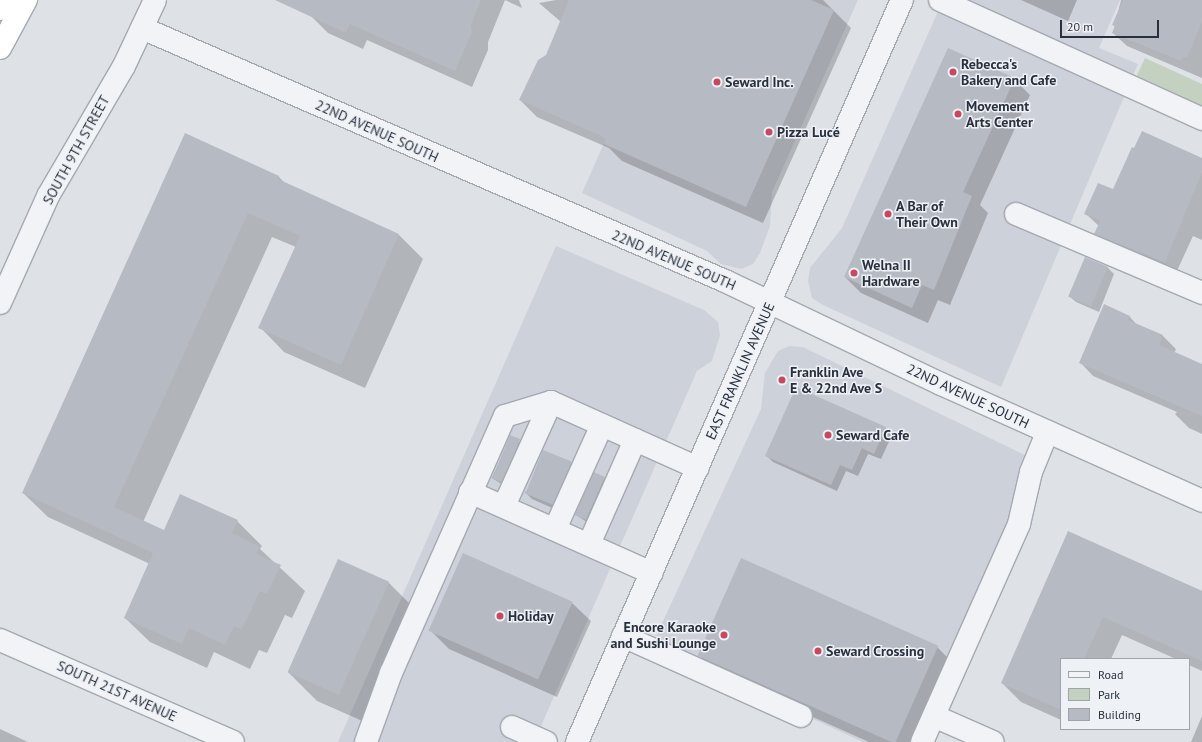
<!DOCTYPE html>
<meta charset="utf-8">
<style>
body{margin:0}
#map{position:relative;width:1202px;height:742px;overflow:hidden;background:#dee2e7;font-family:"PT Sans",sans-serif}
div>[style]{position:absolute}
.built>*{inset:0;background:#cdd1d9}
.green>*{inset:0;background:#c4d0c0}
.shadow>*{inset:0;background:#0003}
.building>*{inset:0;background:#b6bbc3;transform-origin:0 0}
.roads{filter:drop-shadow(1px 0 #a4a9b1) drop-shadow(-1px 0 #a4a9b1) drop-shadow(0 1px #a4a9b1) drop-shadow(0 -1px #a4a9b1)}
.minor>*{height:22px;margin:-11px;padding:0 11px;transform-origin:11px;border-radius:11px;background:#f1f3f6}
.highway>*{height:22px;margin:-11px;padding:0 11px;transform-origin:11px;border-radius:11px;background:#fff}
.dots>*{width:11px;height:11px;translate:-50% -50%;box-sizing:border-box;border:2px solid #eef1f5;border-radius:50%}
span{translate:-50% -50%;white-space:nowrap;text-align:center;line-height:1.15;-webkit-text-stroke:3px #eef1f5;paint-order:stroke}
.poi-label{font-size:14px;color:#28303d;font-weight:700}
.left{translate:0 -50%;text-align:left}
.right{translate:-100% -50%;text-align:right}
.street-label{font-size:14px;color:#28303d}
.legend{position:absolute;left:1060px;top:658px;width:130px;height:72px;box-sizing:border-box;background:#eef1f5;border:1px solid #9fa4ab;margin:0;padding:5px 7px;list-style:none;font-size:12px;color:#28303d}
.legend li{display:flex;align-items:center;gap:8px;height:20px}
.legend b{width:20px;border:1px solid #9fa4ab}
.scale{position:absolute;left:1060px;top:20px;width:99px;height:18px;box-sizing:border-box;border:2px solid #28303d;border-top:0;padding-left:5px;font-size:12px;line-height:14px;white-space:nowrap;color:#28303d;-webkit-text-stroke:3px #eef1f5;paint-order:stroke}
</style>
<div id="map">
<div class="built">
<div style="clip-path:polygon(667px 0,858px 0,772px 192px,770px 226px,760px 253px,753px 264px,741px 269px,721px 264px,707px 251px,582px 193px)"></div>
<div style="clip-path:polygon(943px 0,1120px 0,1099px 48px,1138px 64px,1001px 387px,823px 305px,812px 298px,808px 281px,810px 268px,842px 228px)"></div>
<div style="clip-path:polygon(556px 246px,704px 310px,718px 322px,720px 335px,712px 361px,697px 371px,534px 742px,338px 742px)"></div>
<div style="clip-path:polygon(789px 346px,803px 347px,1037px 461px,911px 742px,863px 742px,652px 645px,761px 409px,765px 373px,778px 351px)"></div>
</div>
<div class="green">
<div style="clip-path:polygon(1145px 58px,1202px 84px,1202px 117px,1132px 86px)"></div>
</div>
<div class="shadow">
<div style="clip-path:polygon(276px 0,505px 0,488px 42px,488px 50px,472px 87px,367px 40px,363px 49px,328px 33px,310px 15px)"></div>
<div style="clip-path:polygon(505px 0,519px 0,522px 8px)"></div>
<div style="clip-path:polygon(556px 0,823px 0,851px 28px,763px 223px,622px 161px,609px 148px,537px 117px,520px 100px,547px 56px,561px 22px,539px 3px)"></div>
<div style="clip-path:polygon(1021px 0,1077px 0,1068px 21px)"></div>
<div style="clip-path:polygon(1121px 0,1202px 0,1202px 78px,1127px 46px,1113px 33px)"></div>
<div style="clip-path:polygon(1014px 79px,1030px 95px,980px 205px,988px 213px,950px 305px,938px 300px,928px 323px,861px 293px,845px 277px)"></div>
<div style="clip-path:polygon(186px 134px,279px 177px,286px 184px,399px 235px,423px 259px,365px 388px,284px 352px,260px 327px,296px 247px,272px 237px,143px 522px,164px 531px,237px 521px,262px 546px,260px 549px,305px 591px,292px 618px,285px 615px,267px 653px,259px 650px,250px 669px,214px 652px,207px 668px,150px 642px,125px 618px,150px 564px,48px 517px,23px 493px)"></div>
<div style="clip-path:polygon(1202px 158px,1202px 240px,1193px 236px,1176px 273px,1107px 245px,1096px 233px,1099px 226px,1086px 214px,1114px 191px)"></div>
<div style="clip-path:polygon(1107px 267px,1114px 274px,1099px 312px,1076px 302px,1069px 296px)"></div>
<div style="clip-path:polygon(1129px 316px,1138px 326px,1163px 336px,1176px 349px,1174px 353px,1202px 365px,1202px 434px,1189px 428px,1175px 414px,1177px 412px,1093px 376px,1080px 362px)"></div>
<div style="clip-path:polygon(885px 428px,892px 435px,881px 459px,868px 454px,858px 476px,846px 471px,837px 491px,773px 462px,766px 455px)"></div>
<div style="clip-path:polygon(511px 436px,526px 447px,508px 488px,492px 478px)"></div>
<div style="clip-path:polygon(571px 463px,578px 469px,559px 511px,532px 499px,525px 492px)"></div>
<div style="clip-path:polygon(604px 478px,611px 484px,593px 526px,576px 515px)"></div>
<div style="clip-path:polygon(1069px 533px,1202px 591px,1202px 671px,1189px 665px,1189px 659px,1176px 659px,1122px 635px,1111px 659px,1061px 659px,1061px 720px,1021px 702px,1002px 683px)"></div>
<div style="clip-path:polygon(339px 560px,389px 583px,418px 612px,367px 723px,317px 701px,288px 672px)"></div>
<div style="clip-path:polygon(572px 603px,591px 621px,557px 697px,449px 649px,430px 630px)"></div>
<div style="clip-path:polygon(937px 647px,956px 666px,922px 742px,869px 742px,717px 674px,699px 655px)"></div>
<div style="clip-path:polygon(1202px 716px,1202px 742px,1191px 742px)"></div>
<div style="clip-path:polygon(0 729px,28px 742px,0 742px)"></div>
</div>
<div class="building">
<div style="clip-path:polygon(275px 0,481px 0,471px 24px,472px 32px,455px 71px,350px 24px,346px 33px)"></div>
<div style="clip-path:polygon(569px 0,811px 0,834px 10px,746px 207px,604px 144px,606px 138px,519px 100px,538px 60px,546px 55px)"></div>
<div style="clip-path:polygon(1123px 0,1202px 0,1202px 21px,1187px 58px,1183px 57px,1181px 61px,1112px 33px,1115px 26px,1112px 25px)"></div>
<div style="clip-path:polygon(948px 48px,1015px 78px,963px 192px,972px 196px,934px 290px,922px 285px,912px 308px,844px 277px)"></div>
<div style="clip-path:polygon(1142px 131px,1202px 158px,1202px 172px,1165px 262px,1094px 234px,1100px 221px,1084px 214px,1098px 183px,1113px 189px,1132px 147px,1134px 148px)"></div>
<div style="clip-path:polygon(185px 133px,279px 176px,278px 179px,399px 234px,341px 365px,258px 328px,300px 236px,248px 213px,114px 507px,164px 530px,180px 494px,238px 520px,232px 533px,260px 547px,256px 554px,281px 565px,267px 594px,260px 591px,242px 629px,234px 626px,225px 645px,189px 628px,182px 644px,124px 618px,153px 553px,22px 493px)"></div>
<div style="left:1085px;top:257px;width:25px;height:43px;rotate:23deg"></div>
<div style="clip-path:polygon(1104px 304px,1130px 316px,1128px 320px,1163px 335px,1159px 345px,1202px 364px,1202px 416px,1079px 363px)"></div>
<div style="clip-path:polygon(796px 387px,886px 427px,874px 454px,862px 448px,852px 470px,840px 465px,831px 485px,765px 456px)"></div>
<div style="left:510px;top:435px;width:11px;height:47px;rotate:22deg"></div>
<div style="left:543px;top:450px;width:31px;height:47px;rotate:22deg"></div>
<div style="left:594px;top:472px;width:12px;height:47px;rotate:24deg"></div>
<div style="clip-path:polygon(1068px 531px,1202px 591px,1202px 661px,1103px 617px,1084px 659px,1061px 659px,1061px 710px,1001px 683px)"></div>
<div style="left:463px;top:553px;width:120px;height:85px;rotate:24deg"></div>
<div style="left:741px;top:558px;width:216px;height:107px;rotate:24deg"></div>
<div style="left:338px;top:559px;width:56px;height:124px;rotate:24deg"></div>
</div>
<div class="roads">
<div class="minor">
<div style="left:940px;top:0;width:288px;rotate:24.4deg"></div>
<div style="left:142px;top:28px;width:636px;rotate:23.46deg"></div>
<div style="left:725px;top:281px;width:239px;rotate:25.5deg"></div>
<div style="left:941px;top:384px;width:286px;rotate:24.1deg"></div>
<div style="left:1016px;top:214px;width:202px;rotate:23deg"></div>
<div style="left:0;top:303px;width:117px;rotate:-65.8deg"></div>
<div style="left:48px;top:196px;width:151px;rotate:-59.7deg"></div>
<div style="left:124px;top:66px;width:73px;rotate:-64.8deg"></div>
<div style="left:470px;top:492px;width:199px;rotate:24deg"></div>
<div style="left:504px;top:506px;width:114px;rotate:-65.7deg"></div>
<div style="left:555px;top:529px;width:114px;rotate:-65.7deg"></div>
<div style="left:589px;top:544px;width:114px;rotate:-66.1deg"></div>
<div style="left:623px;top:636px;width:195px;rotate:24.2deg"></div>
<div style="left:0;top:640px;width:254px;rotate:23.6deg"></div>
<div style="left:934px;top:716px;width:64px;rotate:23.8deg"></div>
<div style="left:512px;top:727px;width:37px;rotate:24deg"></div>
<div style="left:366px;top:742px;width:73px;rotate:-70.1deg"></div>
<div style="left:391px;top:673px;width:281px;rotate:-66.1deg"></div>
<div style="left:505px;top:416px;width:48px;rotate:-16.9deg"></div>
<div style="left:551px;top:402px;width:161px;rotate:24.2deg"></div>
<div style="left:577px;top:742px;width:810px;rotate:-66.35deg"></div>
<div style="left:922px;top:742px;width:239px;rotate:-66deg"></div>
<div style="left:1019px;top:524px;width:53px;rotate:-77deg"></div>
<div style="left:1031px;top:472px;width:42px;rotate:-67.7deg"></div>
</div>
<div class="highway">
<div style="left:0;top:9px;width:10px;rotate:-66deg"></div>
<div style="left:0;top:48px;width:55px;rotate:-61.6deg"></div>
</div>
</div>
<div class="dots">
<div style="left:953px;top:72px;background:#c54a5f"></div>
<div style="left:717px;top:82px;background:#c54a5f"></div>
<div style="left:958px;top:114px;background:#c54a5f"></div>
<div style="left:769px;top:132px;background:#c54a5f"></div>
<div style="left:888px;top:214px;background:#c54a5f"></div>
<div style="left:854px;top:273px;background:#c54a5f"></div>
<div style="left:782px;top:380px;background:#c54a5f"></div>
<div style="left:828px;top:435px;background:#c54a5f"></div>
<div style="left:500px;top:616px;background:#c54a5f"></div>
<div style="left:724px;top:635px;background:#c54a5f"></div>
<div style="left:818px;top:651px;background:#c54a5f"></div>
</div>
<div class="poi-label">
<span class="left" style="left:961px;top:72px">Rebecca's<br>Bakery and Cafe</span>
<span class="left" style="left:725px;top:82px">Seward Inc.</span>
<span class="left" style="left:966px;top:114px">Movement<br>Arts Center</span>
<span class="left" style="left:777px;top:132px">Pizza Lucé</span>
<span class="left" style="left:896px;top:214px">A Bar of<br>Their Own</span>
<span class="left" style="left:862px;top:273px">Welna II<br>Hardware</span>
<span class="left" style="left:790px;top:380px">Franklin Ave<br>E &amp; 22nd Ave S</span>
<span class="left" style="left:836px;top:435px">Seward Cafe</span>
<span class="left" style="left:508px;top:616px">Holiday</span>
<span class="right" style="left:716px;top:635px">Encore Karaoke<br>and Sushi Lounge</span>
<span class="left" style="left:826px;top:651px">Seward Crossing</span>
</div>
<div class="street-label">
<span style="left:377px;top:131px;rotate:24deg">22ND AVENUE SOUTH</span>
<span style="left:76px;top:150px;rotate:-61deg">SOUTH 9TH STREET</span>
<span style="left:674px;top:260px;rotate:23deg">22ND AVENUE SOUTH</span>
<span style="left:740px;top:371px;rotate:-66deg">EAST FRANKLIN AVENUE</span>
<span style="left:968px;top:396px;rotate:25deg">22ND AVENUE SOUTH</span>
<span style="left:117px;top:691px;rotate:24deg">SOUTH 21ST AVENUE</span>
</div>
<ul class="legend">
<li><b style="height:5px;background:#f1f3f6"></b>Road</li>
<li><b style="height:11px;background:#c4d0c0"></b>Park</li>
<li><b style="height:11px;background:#b6bbc3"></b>Building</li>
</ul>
<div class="scale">20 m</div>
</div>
